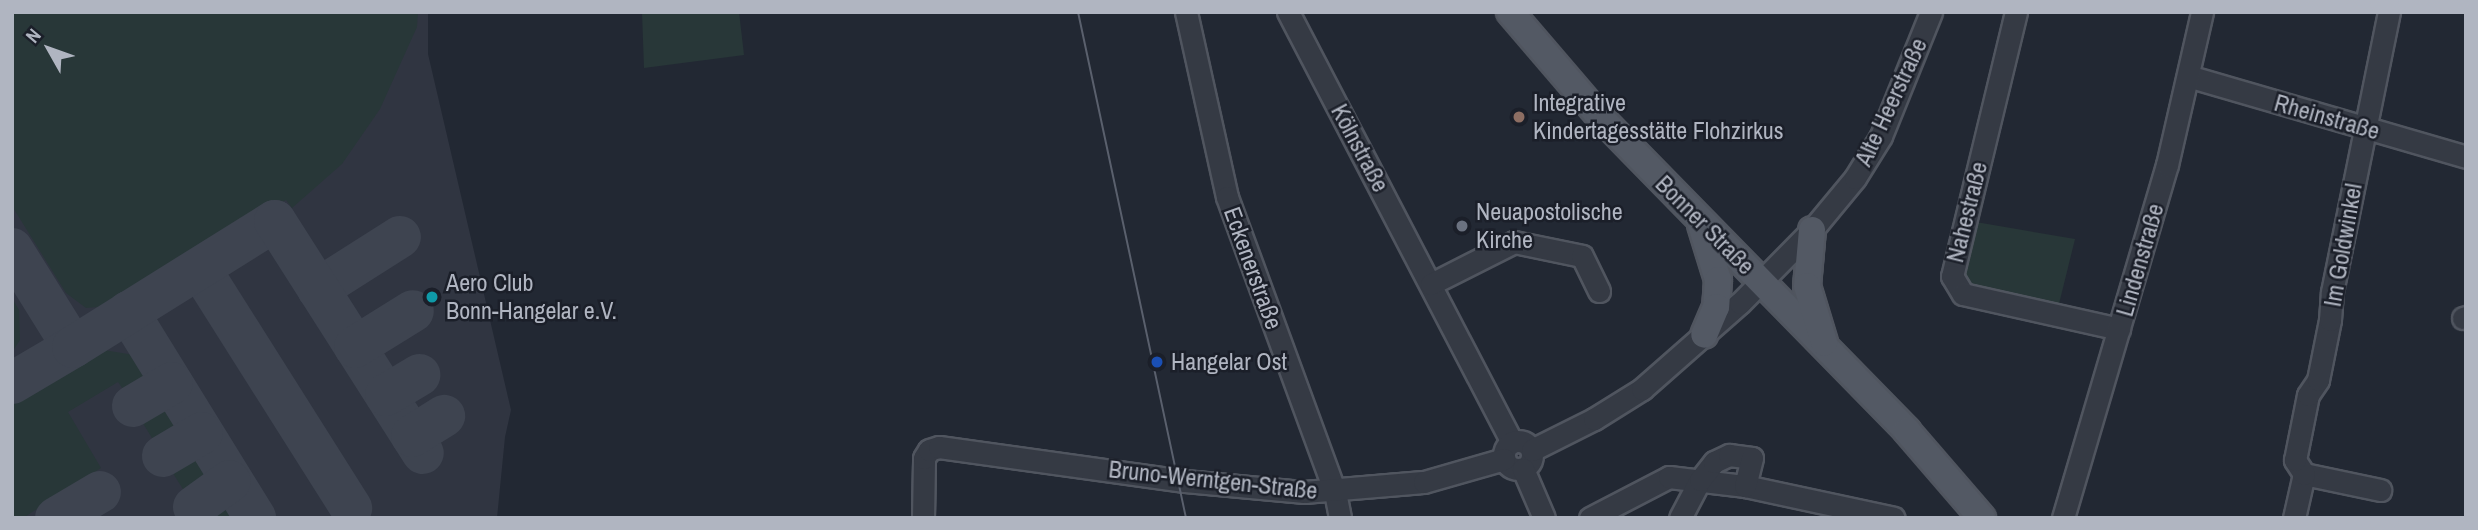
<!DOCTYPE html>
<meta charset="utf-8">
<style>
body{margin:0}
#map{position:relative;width:2478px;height:530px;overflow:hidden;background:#222833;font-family:"Archivo Narrow",sans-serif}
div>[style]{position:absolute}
.airport>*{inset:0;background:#303541}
.green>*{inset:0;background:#283738}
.taxiway>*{height:42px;margin:-21px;padding:0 21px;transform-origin:21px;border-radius:21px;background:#3e4450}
.roads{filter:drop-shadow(2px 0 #50555f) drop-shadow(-2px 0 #50555f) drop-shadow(0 2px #50555f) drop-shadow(0 -2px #50555f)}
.minor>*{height:21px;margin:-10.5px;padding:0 10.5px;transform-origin:10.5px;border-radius:10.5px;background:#353a44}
.minor>.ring{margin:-10.5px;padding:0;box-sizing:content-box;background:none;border:21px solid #353a44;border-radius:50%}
.major>*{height:26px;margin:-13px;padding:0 13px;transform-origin:13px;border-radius:13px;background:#535964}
.tram>*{height:2px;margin:-1px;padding:0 1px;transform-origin:1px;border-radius:1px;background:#5a606d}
.dots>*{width:19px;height:19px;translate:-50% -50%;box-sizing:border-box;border:4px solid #1b1f29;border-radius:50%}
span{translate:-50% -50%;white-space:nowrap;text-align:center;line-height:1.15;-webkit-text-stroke:5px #1b1f29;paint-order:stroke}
.street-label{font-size:24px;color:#b0b5c1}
.poi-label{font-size:24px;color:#b0b5c1}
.left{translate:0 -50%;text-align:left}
.frame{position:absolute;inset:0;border:14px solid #b0b5c1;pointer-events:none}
.north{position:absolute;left:14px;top:14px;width:70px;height:70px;-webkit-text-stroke:5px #1b1f29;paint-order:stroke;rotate:310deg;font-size:19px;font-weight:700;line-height:28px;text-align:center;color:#b0b5c1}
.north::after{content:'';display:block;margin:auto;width:24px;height:32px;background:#b0b5c1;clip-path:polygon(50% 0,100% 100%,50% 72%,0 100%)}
</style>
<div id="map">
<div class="airport">
<div style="clip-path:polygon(12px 12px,428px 12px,428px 54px,511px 410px,505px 437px,497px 518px,12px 518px)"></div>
</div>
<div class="green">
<div style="clip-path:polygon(12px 12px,418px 12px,417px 27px,380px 109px,342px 164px,292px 208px,286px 200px,110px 306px,86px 308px,66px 293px,12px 206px)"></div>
<div style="clip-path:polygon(642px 12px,739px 12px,744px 55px,644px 68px)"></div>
<div style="clip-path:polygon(1970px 221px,2075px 239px,2058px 308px,1965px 288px,1956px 273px)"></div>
<div style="clip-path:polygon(12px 298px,19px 310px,20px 340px,12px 352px)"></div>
<div style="clip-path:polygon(98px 349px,140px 356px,157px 383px,138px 394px,125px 392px,118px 382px,68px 412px,101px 468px,23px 518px,12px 518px,12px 403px)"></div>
<div style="clip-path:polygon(168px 402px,188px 434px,165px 444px,155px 443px,141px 420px,149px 410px)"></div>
<div style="clip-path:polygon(193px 448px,218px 484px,189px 499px,171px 470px,174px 459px)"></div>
<div style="clip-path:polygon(228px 502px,238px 518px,203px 518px,204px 513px)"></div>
</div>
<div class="taxiway">
<div style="left:12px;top:249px;width:115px;rotate:58.1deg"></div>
<div style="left:73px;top:347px;width:71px;rotate:149.5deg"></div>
<div style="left:200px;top:269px;width:283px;rotate:57.7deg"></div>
<div style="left:318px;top:289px;width:97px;rotate:-32.4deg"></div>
<div style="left:128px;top:312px;width:242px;rotate:58.3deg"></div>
<div style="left:73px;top:347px;width:238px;rotate:-32deg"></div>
<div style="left:275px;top:221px;width:275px;rotate:57.5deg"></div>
<div style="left:355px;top:347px;width:68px;rotate:-31.8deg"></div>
<div style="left:386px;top:395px;width:39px;rotate:-31deg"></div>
<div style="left:133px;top:406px;width:45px;rotate:-30.5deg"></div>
<div style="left:412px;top:436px;width:38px;rotate:-32deg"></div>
<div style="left:163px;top:456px;width:45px;rotate:-30.5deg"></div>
<div style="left:194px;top:507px;width:44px;rotate:-35.8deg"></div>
<div style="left:56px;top:518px;width:51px;rotate:-30.6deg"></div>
</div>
<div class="roads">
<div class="minor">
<div style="left:1186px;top:12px;width:189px;rotate:77.5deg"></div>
<div style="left:1227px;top:197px;width:314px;rotate:69.9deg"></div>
<div style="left:1335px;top:492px;width:26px;rotate:79deg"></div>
<div style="left:1288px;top:12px;width:485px;rotate:62.5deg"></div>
<div style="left:2016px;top:12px;width:272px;rotate:103.6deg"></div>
<div style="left:1952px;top:276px;width:21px;rotate:59deg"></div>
<div style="left:1963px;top:294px;width:160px;rotate:12.6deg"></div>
<div style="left:2188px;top:76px;width:290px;rotate:16.2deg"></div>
<div style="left:1431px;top:284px;width:93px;rotate:-26.8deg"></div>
<div style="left:1514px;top:242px;width:69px;rotate:11.6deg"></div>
<div style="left:1582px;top:256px;width:39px;rotate:64deg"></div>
<div style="left:2463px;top:318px;width:3px;rotate:-18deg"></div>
<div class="ring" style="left:1504px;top:441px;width:7px;height:7px"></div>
<div style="left:1532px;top:450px;width:69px;rotate:-26.6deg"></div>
<div style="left:1594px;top:419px;width:57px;rotate:-32deg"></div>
<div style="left:1642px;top:389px;width:130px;rotate:-41.3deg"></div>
<div style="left:1740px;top:303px;width:103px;rotate:-45.4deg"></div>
<div style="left:1812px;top:230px;width:67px;rotate:-50.4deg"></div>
<div style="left:1855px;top:178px;width:49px;rotate:-58.2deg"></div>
<div style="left:1881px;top:136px;width:134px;rotate:-68deg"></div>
<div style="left:1523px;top:469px;width:53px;rotate:66.8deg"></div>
<div style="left:2304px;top:474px;width:78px;rotate:11.9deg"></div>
<div style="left:923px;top:518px;width:60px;rotate:-89deg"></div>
<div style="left:924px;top:458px;width:9px;rotate:-58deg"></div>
<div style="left:929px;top:450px;width:10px;rotate:-17deg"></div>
<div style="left:939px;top:447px;width:248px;rotate:7.9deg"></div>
<div style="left:1185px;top:481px;width:120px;rotate:5.3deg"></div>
<div style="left:1304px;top:492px;width:120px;rotate:-4.8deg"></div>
<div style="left:1424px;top:482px;width:83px;rotate:-16deg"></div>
<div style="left:1590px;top:518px;width:89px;rotate:-27.4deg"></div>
<div style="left:1669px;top:477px;width:77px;rotate:6.8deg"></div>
<div style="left:1745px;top:486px;width:152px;rotate:12.1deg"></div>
<div style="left:1680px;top:518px;width:43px;rotate:-62.2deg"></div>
<div style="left:1700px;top:480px;width:23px;rotate:-52deg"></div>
<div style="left:1714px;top:462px;width:17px;rotate:-25deg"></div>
<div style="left:1729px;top:455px;width:23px;rotate:7deg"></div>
<div style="left:1752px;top:458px;width:29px;rotate:104deg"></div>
<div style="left:2063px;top:518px;width:368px;rotate:-73.6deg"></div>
<div style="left:2167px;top:165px;width:157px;rotate:-77.1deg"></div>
<div style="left:2294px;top:518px;width:45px;rotate:-77.2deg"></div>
<div style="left:2304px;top:474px;width:17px;rotate:-123deg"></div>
<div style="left:2295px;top:460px;width:66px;rotate:-78.7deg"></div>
<div style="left:2308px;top:395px;width:18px;rotate:-56deg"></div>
<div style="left:2318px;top:380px;width:61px;rotate:-78.7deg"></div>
<div style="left:2330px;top:320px;width:28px;rotate:-86deg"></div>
<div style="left:2332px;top:292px;width:286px;rotate:-78.5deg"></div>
</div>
<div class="major">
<div style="left:1510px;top:12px;width:137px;rotate:49.4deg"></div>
<div style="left:1599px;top:116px;width:441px;rotate:45.6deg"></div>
<div style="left:1907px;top:431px;width:115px;rotate:49.2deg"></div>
<div style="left:1701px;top:225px;width:58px;rotate:72.8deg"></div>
<div style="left:1718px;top:280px;width:27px;rotate:94deg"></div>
<div style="left:1716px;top:307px;width:30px;rotate:113deg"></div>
<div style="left:1812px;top:230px;width:56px;rotate:95.1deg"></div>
<div style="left:1807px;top:286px;width:59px;rotate:73.1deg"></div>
</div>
</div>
<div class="tram">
<div style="left:1078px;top:12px;width:517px;rotate:77.95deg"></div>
</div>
<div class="dots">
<div style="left:1519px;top:117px;background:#8d6e63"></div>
<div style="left:1462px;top:226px;background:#6b7280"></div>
<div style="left:432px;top:297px;background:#0f9aa8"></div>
<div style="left:1157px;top:362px;background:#1a4fb4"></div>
</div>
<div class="street-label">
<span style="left:1891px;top:102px;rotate:-65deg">Alte Heerstraße</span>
<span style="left:2327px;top:117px;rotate:16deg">Rheinstraße</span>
<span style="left:1360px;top:148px;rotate:62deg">Kölnstraße</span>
<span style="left:1967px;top:212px;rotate:-76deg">Nahestraße</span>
<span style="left:1705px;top:225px;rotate:45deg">Bonner Straße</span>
<span style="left:2343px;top:245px;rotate:-80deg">Im Goldwinkel</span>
<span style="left:2140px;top:260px;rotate:-74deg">Lindenstraße</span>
<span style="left:1253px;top:268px;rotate:70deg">Eckenerstraße</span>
<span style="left:1213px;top:480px;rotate:6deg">Bruno-Werntgen-Straße</span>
</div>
<div class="poi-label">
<span class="left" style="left:1533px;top:117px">Integrative<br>Kindertagesstätte Flohzirkus</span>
<span class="left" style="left:1476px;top:226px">Neuapostolische<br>Kirche</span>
<span class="left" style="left:446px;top:297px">Aero Club<br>Bonn-Hangelar e.V.</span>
<span class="left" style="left:1171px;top:362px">Hangelar Ost</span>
</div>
<div class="frame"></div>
<div class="north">N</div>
</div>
